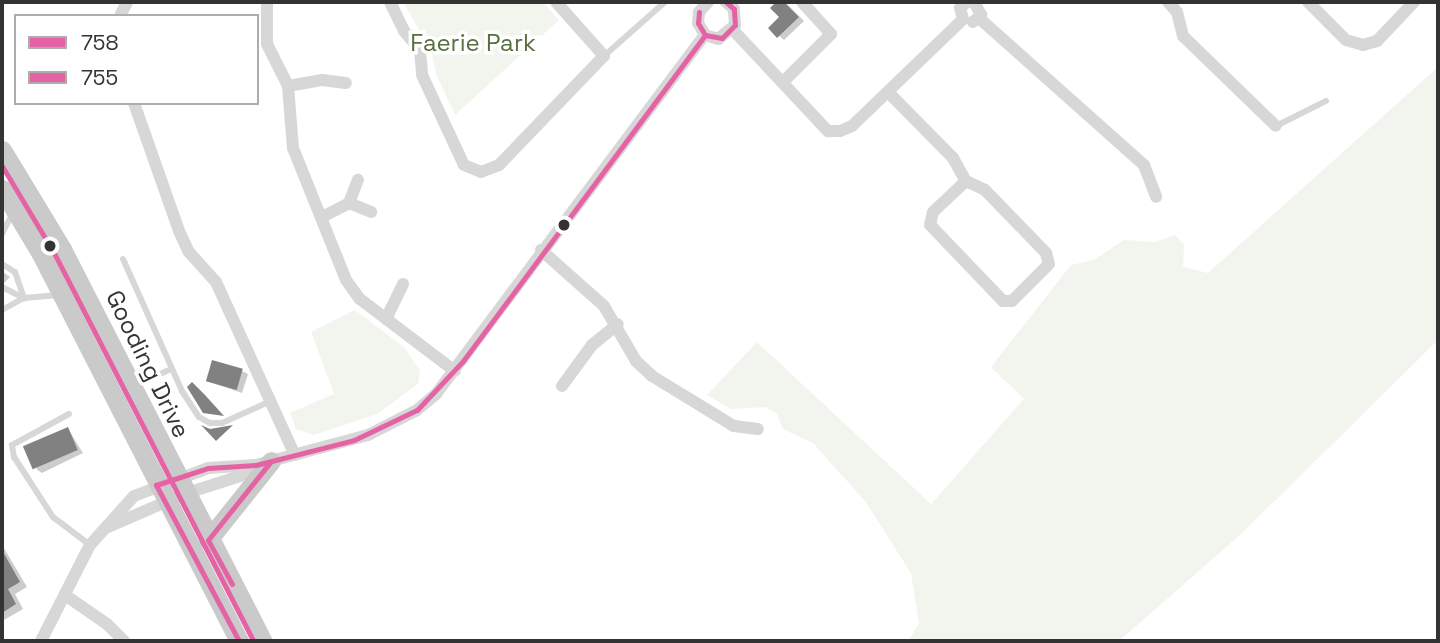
<!DOCTYPE html>
<style>
body{margin:0}
#map{position:relative;width:1440px;height:643px;overflow:hidden;background:#fff;font-family:"Space Grotesk",sans-serif}
div>[style]{position:absolute}
.green>*{inset:0;background:#f1f5ed}
.shadow>*{inset:0;background:#0003}
.building>*{inset:0;background:#818181;transform-origin:0 0}
.service>*{height:6px;margin:-3px;padding:0 3px;transform-origin:3px;border-radius:3px;background:#d7d7d7}
.minor>*{height:12px;margin:-6px;padding:0 6px;transform-origin:6px;border-radius:6px;background:#d7d7d7}
.primary>*{height:19px;margin:-9.5px;padding:0 9.5px;transform-origin:9.5px;border-radius:9.5px;background:#cacaca}
.bus-1>*{height:5px;margin:-2.5px;padding:0 2.5px;transform-origin:2.5px;border-radius:2.5px;background:#e463a4}
.bus-2>*{height:5px;margin:-2.5px;padding:0 2.5px;transform-origin:2.5px;border-radius:2.5px;background:#e463a4}
.dots>*{width:19px;height:19px;translate:-50% -50%;box-sizing:border-box;border:4px solid #fff;border-radius:50%}
span{translate:-50% -50%;white-space:nowrap;text-align:center;line-height:1.15;-webkit-text-stroke:7px #fff;paint-order:stroke}
.park-label{font-size:24px;color:#56703f}
.street-label{font-size:24px;color:#333}
.frame{position:absolute;inset:0;border:4px solid #333;pointer-events:none}
.legend{position:absolute;left:14px;top:14px;width:245px;height:91px;box-sizing:border-box;background:#fff;border:2px solid #adadad;margin:0;padding:9px 12px;list-style:none;font-size:21px;color:#333}
.legend li{display:flex;align-items:center;gap:14px;height:35px}
.legend b{width:35px;border:2px solid #adadad}
</style>
<div id="map">
<div class="green">
<div style="clip-path:polygon(403px 2px,543px 2px,559px 20px,455px 115px,436px 74px,431px 50px)"></div>
<div style="clip-path:polygon(1438px 67px,1438px 340px,1241px 534px,1119px 641px,908px 641px,919px 624px,911px 573px,865px 501px,814px 444px,783px 429px,777px 414px,765px 407px,731px 409px,707px 395px,757px 342px,931px 504px,1024px 399px,991px 367px,1071px 265px,1094px 260px,1124px 240px,1155px 242px,1175px 235px,1184px 245px,1183px 267px,1208px 273px)"></div>
<div style="clip-path:polygon(355px 310px,405px 348px,420px 371px,418px 384px,377px 414px,314px 435px,296px 429px,290px 413px,334px 394px,311px 332px)"></div>
</div>
<div class="shadow">
<div style="clip-path:polygon(779px 2px,786px 3px,804px 21px,784px 40px,770px 28px,781px 17px,773px 8px)"></div>
<div style="clip-path:polygon(2px 271px,10px 277px,2px 285px)"></div>
<div style="clip-path:polygon(242px 371px,248px 374px,242px 393px,207px 381px)"></div>
<div style="clip-path:polygon(68px 429px,83px 453px,42px 473px,36px 469px)"></div>
<div style="clip-path:polygon(2px 545px,27px 587px,15px 594px,23px 609px,4px 620px)"></div>
</div>
<div class="building">
<div style="clip-path:polygon(776px 2px,784px 2px,799px 17px,777px 38px,768px 28px,779px 17px,770px 8px)"></div>
<div style="left:212px;top:360px;width:32px;height:22px;rotate:16deg"></div>
<div style="clip-path:polygon(192px 382px,205px 395px,224px 416px,203px 413px,187px 387px)"></div>
<div style="clip-path:polygon(201px 425px,210px 429px,233px 425px,216px 441px)"></div>
<div style="left:68px;top:427px;width:25px;height:49px;rotate:67deg"></div>
<div style="clip-path:polygon(2px 550px,20px 582px,8px 589px,16px 604px,2px 613px)"></div>
</div>
<div class="service">
<div style="left:604px;top:56px;width:81px;rotate:-41.5deg"></div>
<div style="left:1276px;top:126px;width:56px;rotate:-26.6deg"></div>
<div style="left:2px;top:234px;width:22px;rotate:-63deg"></div>
<div style="left:123px;top:259px;width:145px;rotate:65.9deg"></div>
<div style="left:182px;top:391px;width:31px;rotate:57deg"></div>
<div style="left:199px;top:417px;width:13px;rotate:29deg"></div>
<div style="left:210px;top:423px;width:12px"></div>
<div style="left:222px;top:423px;width:54px;rotate:-24.2deg"></div>
<div style="left:2px;top:264px;width:15px;rotate:32deg"></div>
<div style="left:15px;top:272px;width:28px;rotate:71deg"></div>
<div style="left:2px;top:287px;width:25px;rotate:27deg"></div>
<div style="left:2px;top:310px;width:25px;rotate:-29deg"></div>
<div style="left:24px;top:298px;width:32px;rotate:-5deg"></div>
<div style="left:134px;top:386px;width:41px;rotate:-24.7deg"></div>
<div style="left:69px;top:414px;width:65px;rotate:151.5deg"></div>
<div style="left:12px;top:445px;width:12px;rotate:81deg"></div>
<div style="left:14px;top:457px;width:72px;rotate:57deg"></div>
<div style="left:53px;top:517px;width:46px;rotate:37.1deg"></div>
</div>
<div class="minor">
<div style="left:267px;top:2px;width:42px;rotate:90deg"></div>
<div style="left:267px;top:44px;width:47px;rotate:63.4deg"></div>
<div style="left:288px;top:86px;width:62px;rotate:85.4deg"></div>
<div style="left:293px;top:148px;width:142px;rotate:68.1deg"></div>
<div style="left:346px;top:280px;width:24px;rotate:54deg"></div>
<div style="left:360px;top:299px;width:119px;rotate:37.2deg"></div>
<div style="left:390px;top:2px;width:32px;rotate:64deg"></div>
<div style="left:404px;top:31px;width:25px;rotate:50deg"></div>
<div style="left:420px;top:50px;width:25px;rotate:85deg"></div>
<div style="left:422px;top:75px;width:99px;rotate:65deg"></div>
<div style="left:464px;top:165px;width:18px;rotate:22deg"></div>
<div style="left:481px;top:172px;width:19px;rotate:-21deg"></div>
<div style="left:499px;top:165px;width:151px;rotate:-46.1deg"></div>
<div style="left:604px;top:56px;width:72px;rotate:-131.6deg"></div>
<div style="left:708px;top:2px;width:13px;rotate:132deg"></div>
<div style="left:699px;top:12px;width:11px;rotate:95deg"></div>
<div style="left:698px;top:23px;width:14px;rotate:60deg"></div>
<div style="left:705px;top:35px;width:14px;rotate:17deg"></div>
<div style="left:718px;top:39px;width:22px;rotate:-39deg"></div>
<div style="left:735px;top:25px;width:16px;rotate:-94deg"></div>
<div style="left:734px;top:9px;width:11px;rotate:-139deg"></div>
<div style="left:1168px;top:2px;width:13px;rotate:48deg"></div>
<div style="left:1177px;top:12px;width:25px;rotate:76deg"></div>
<div style="left:1183px;top:36px;width:129px;rotate:44.1deg"></div>
<div style="left:1308px;top:2px;width:54px;rotate:45deg"></div>
<div style="left:1346px;top:40px;width:18px;rotate:16deg"></div>
<div style="left:1363px;top:45px;width:15px;rotate:-16deg"></div>
<div style="left:1377px;top:41px;width:54px;rotate:-46.5deg"></div>
<div style="left:120px;top:16px;width:16px;rotate:-63deg"></div>
<div style="left:979px;top:18px;width:221px;rotate:41.7deg"></div>
<div style="left:1144px;top:165px;width:34px;rotate:69deg"></div>
<div style="left:963px;top:19px;width:11px;rotate:-105deg"></div>
<div style="left:960px;top:8px;width:9px;rotate:-41deg"></div>
<div style="left:973px;top:22px;width:11px;rotate:-41deg"></div>
<div style="left:981px;top:15px;width:15px;rotate:-118deg"></div>
<div style="left:733px;top:30px;width:139px;rotate:46.8deg"></div>
<div style="left:828px;top:131px;width:12px"></div>
<div style="left:840px;top:131px;width:13px;rotate:-23deg"></div>
<div style="left:852px;top:126px;width:154px;rotate:-43.9deg"></div>
<div style="left:783px;top:82px;width:68px;rotate:-45deg"></div>
<div style="left:831px;top:34px;width:43px;rotate:-132.2deg"></div>
<div style="left:288px;top:86px;width:35px;rotate:-10deg"></div>
<div style="left:322px;top:80px;width:24px;rotate:7deg"></div>
<div style="left:888px;top:92px;width:93px;rotate:45.4deg"></div>
<div style="left:953px;top:158px;width:26px;rotate:61deg"></div>
<div style="left:966px;top:181px;width:21px;rotate:25deg"></div>
<div style="left:985px;top:190px;width:88px;rotate:45.9deg"></div>
<div style="left:1046px;top:253px;width:11px;rotate:75deg"></div>
<div style="left:1049px;top:264px;width:52px;rotate:135deg"></div>
<div style="left:1012px;top:301px;width:9px;rotate:180deg"></div>
<div style="left:1003px;top:301px;width:105px;rotate:-133.8deg"></div>
<div style="left:930px;top:225px;width:13px;rotate:-77deg"></div>
<div style="left:933px;top:212px;width:45px;rotate:-43.2deg"></div>
<div style="left:134px;top:103px;width:136px;rotate:70.6deg"></div>
<div style="left:179px;top:231px;width:23px;rotate:65deg"></div>
<div style="left:189px;top:252px;width:40px;rotate:48deg"></div>
<div style="left:216px;top:282px;width:190px;rotate:65.5deg"></div>
<div style="left:349px;top:203px;width:25px;rotate:-69deg"></div>
<div style="left:322px;top:217px;width:30px;rotate:-27deg"></div>
<div style="left:349px;top:203px;width:24px;rotate:22deg"></div>
<div style="left:541px;top:250px;width:84px;rotate:41.6deg"></div>
<div style="left:604px;top:306px;width:64px;rotate:59.8deg"></div>
<div style="left:636px;top:361px;width:22px;rotate:43deg"></div>
<div style="left:652px;top:376px;width:96px;rotate:31.4deg"></div>
<div style="left:734px;top:426px;width:24px;rotate:7deg"></div>
<div style="left:386px;top:319px;width:39px;rotate:-64deg"></div>
<div style="left:562px;top:386px;width:51px;rotate:-53.8deg"></div>
<div style="left:592px;top:345px;width:33px;rotate:-39deg"></div>
<div style="left:108px;top:527px;width:83px;rotate:-23.5deg"></div>
<div style="left:184px;top:494px;width:59px;rotate:-17.8deg"></div>
<div style="left:240px;top:476px;width:19px;rotate:-35deg"></div>
<div style="left:65px;top:595px;width:51px;rotate:34.6deg"></div>
<div style="left:107px;top:624px;width:24px;rotate:45deg"></div>
<div style="left:41px;top:641px;width:108px;rotate:-63deg"></div>
<div style="left:90px;top:545px;width:66px;rotate:-48.1deg"></div>
<div style="left:134px;top:496px;width:79px;rotate:-20.7deg"></div>
<div style="left:208px;top:468px;width:48px;rotate:-3.6deg"></div>
<div style="left:256px;top:465px;width:116px;rotate:-15deg"></div>
<div style="left:368px;top:435px;width:55px;rotate:-27deg"></div>
<div style="left:417px;top:410px;width:25px;rotate:-40deg"></div>
<div style="left:436px;top:394px;width:449px;rotate:-53.2deg"></div>
</div>
<div class="primary">
<div style="left:2px;top:150px;width:116px;rotate:58.8deg"></div>
<div style="left:62px;top:249px;width:441px;rotate:62.9deg"></div>
<div style="left:2px;top:189px;width:74px;rotate:58.9deg"></div>
<div style="left:40px;top:252px;width:437px;rotate:62.9deg"></div>
<div style="left:208px;top:540px;width:101px;rotate:-51.4deg"></div>
</div>
<div class="bus-1">
<div style="left:699px;top:12px;width:11px;rotate:95deg"></div>
<div style="left:698px;top:23px;width:14px;rotate:60deg"></div>
<div style="left:705px;top:35px;width:17px;rotate:10deg"></div>
<div style="left:722px;top:38px;width:18px;rotate:-45deg"></div>
<div style="left:735px;top:25px;width:16px;rotate:-94deg"></div>
<div style="left:734px;top:9px;width:11px;rotate:-139deg"></div>
<div style="left:232px;top:584px;width:50px;rotate:-118.6deg"></div>
<div style="left:208px;top:540px;width:101px;rotate:-51.4deg"></div>
<div style="left:239px;top:641px;width:177px;rotate:-118deg"></div>
<div style="left:156px;top:485px;width:55px;rotate:-18.1deg"></div>
<div style="left:208px;top:468px;width:48px;rotate:-3.6deg"></div>
<div style="left:256px;top:465px;width:101px;rotate:-14.3deg"></div>
<div style="left:354px;top:440px;width:70px;rotate:-25.5deg"></div>
<div style="left:417px;top:410px;width:67px;rotate:-46.8deg"></div>
<div style="left:463px;top:361px;width:406px;rotate:-53.4deg"></div>
</div>
<div class="bus-2">
<div style="left:2px;top:166px;width:101px;rotate:59.1deg"></div>
<div style="left:54px;top:253px;width:436px;rotate:62.8deg"></div>
</div>
<div class="dots">
<div style="left:564px;top:225px;background:#333"></div>
<div style="left:50px;top:246px;background:#333"></div>
</div>
<div class="park-label">
<span style="left:473px;top:43px">Faerie Park</span>
</div>
<div class="street-label">
<span style="left:148px;top:364px;rotate:64deg">Gooding Drive</span>
</div>
<div class="frame"></div>
<ul class="legend">
<li><b style="height:9px;background:#e463a4"></b>758</li>
<li><b style="height:9px;background:#e463a4"></b>755</li>
</ul>
</div>
